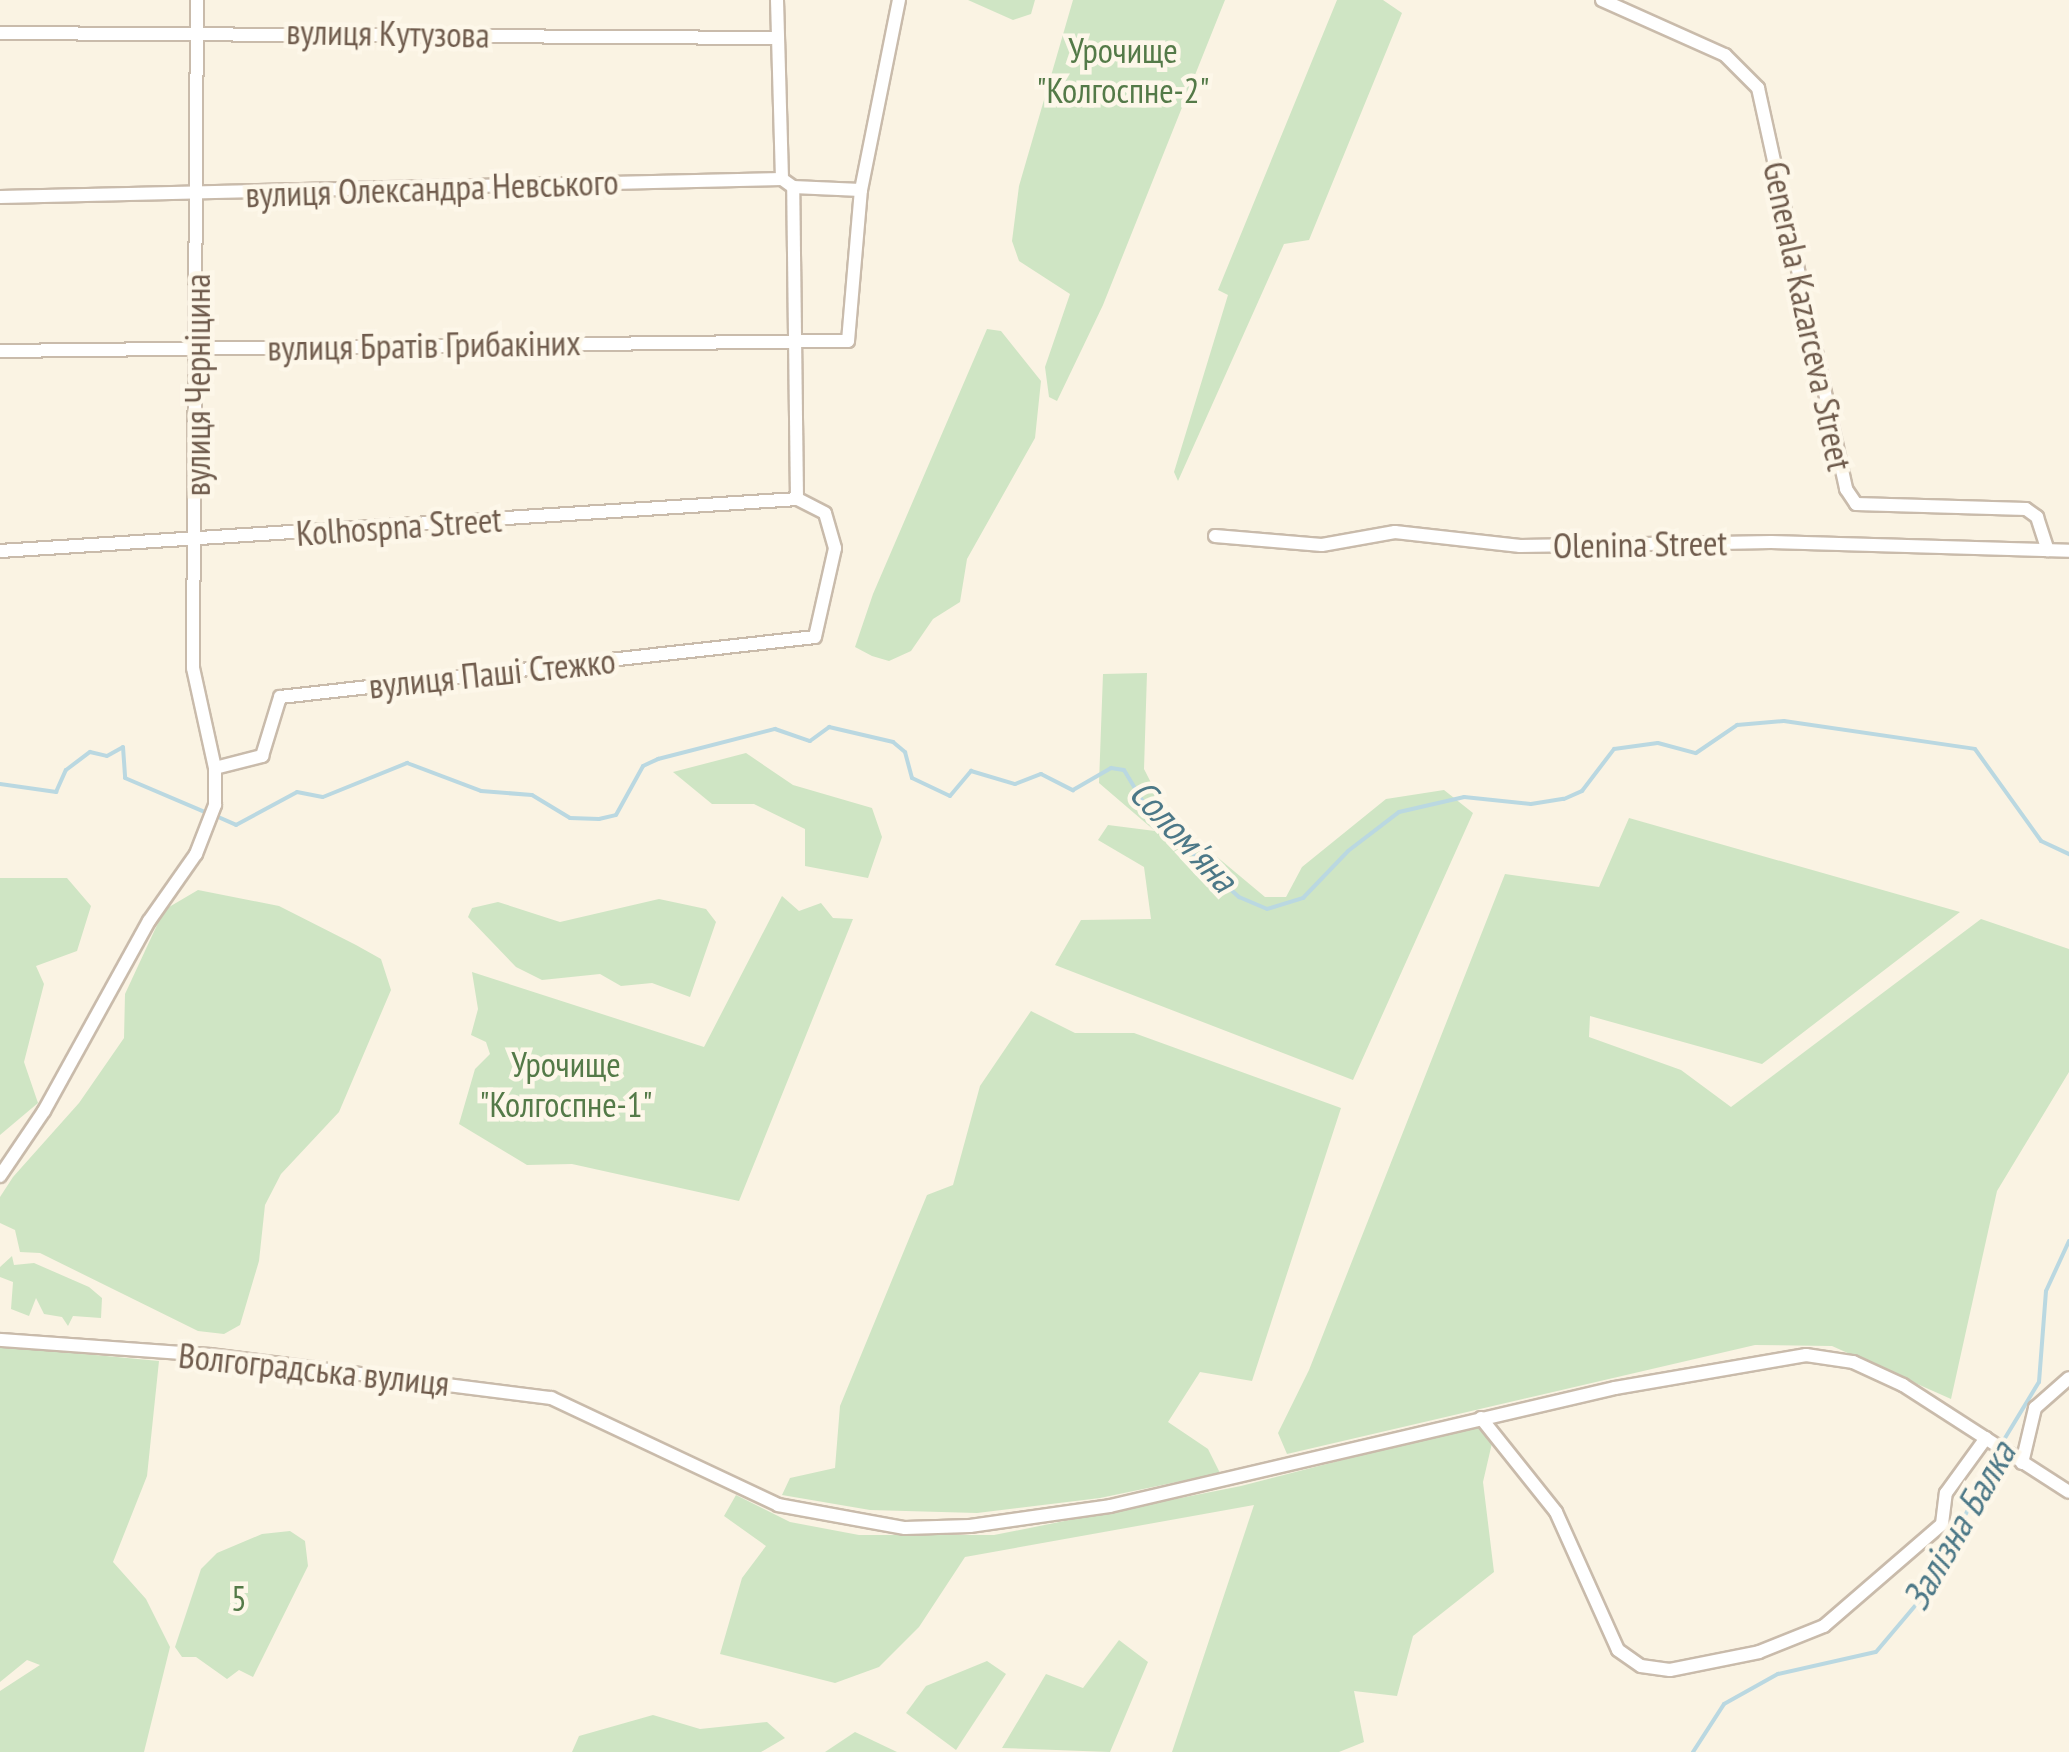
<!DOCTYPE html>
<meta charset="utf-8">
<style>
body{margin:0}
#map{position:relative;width:2069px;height:1752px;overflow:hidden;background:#faf3e3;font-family:"PT Sans Narrow",sans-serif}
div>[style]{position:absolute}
.green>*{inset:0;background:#cfe5c4}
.stream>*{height:4px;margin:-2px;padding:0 2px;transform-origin:2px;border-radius:2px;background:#bad8e1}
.roads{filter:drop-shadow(2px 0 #c9bbab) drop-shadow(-2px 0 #c9bbab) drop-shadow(0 2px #c9bbab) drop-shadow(0 -2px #c9bbab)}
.street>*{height:12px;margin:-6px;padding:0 6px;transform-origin:6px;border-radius:6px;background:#fff}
span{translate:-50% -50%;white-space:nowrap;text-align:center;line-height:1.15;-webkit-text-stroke:9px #fdf7e9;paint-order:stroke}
.street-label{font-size:35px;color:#6f5b4c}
.park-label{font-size:35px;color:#547a48}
.water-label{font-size:38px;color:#4c7887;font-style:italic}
</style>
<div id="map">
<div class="green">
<i style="clip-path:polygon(968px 0,1035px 0,1031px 14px,1013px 20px)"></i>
<i style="clip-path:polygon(1073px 0,1225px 0,1103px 305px,1057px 401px,1049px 397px,1045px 367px,1070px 294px,1019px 261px,1012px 241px,1019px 186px)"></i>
<i style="clip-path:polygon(1337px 0,1383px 0,1402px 13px,1309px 240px,1284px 244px,1178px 481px,1174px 472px,1228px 295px,1218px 290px)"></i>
<i style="clip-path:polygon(987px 329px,1001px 331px,1041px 381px,1035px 438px,967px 559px,960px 602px,933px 619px,911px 651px,889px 661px,872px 656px,855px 647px,873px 594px)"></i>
<i style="clip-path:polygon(1147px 673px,1144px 769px,1168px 816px,1265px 897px,1286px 897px,1302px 867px,1386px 799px,1444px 790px,1473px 813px,1353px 1080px,1055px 965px,1081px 920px,1151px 919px,1144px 867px,1098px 840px,1108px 825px,1155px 831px,1099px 783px,1103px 674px)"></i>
<i style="clip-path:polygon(746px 753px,793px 785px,872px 808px,882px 837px,868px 878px,805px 866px,805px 829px,754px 804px,712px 804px,673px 772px)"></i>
<i style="clip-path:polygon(1629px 818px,1960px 912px,1762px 1064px,1590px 1016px,1589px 1037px,1681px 1070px,1731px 1107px,1981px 919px,2069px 949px,2069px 1072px,1997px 1191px,1951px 1399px,1832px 1346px,1755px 1345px,1287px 1454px,1278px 1433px,1309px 1370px,1505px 874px,1599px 887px)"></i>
<i style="clip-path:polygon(0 878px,67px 878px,91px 906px,77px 951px,36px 966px,44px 984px,24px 1062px,38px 1103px,0 1135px)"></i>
<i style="clip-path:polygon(198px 890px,279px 906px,356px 945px,381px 959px,391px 990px,339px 1112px,281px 1174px,265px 1205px,259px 1261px,240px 1325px,224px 1334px,198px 1331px,40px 1253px,20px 1252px,15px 1230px,0 1223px,0 1197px,13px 1177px,79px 1103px,124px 1038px,125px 994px,164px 910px)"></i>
<i style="clip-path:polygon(782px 896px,799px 911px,821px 903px,833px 918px,853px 919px,739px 1201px,572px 1164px,527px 1165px,459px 1124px,475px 1069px,490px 1054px,486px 1042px,471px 1035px,478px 1009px,472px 972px,704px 1047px)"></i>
<i style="clip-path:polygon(659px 899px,706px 909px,716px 922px,690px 997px,652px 983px,621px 986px,600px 974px,542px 980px,516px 967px,468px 917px,472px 908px,498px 902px,560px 922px)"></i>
<i style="clip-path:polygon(1031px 1011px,1075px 1033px,1134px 1033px,1341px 1108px,1252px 1381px,1200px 1372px,1168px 1422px,1208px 1449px,1220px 1473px,1100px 1498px,977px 1513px,870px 1510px,782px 1495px,790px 1478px,835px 1468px,840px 1406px,927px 1195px,953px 1185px,980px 1086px)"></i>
<i style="clip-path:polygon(12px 1256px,14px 1265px,34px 1263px,89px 1287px,102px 1298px,101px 1318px,73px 1316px,68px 1326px,62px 1317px,44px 1314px,36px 1298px,29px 1316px,11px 1309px,13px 1282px,0 1277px,0 1267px)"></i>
<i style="clip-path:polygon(0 1346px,159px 1361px,147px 1476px,113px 1562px,146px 1599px,170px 1647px,144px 1752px,0 1752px,0 1691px,40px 1665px,27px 1660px,0 1682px)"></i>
<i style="clip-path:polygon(1479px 1425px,1492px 1443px,1483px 1482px,1494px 1572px,1413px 1636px,1397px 1696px,1354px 1691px,1364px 1742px,1339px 1752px,1172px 1752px,1254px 1505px,965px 1557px,919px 1627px,879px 1667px,835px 1683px,720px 1654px,742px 1578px,766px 1546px,724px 1516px,736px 1495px,790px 1522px,859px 1535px,994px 1535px,1241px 1486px)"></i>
<i style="clip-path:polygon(290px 1531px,305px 1541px,308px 1566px,253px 1677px,239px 1670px,227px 1679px,196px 1657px,182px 1657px,175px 1647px,201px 1569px,217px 1553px,262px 1534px)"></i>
<i style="clip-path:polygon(1119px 1640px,1148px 1662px,1110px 1752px,1002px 1748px,1046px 1674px,1083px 1688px)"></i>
<i style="clip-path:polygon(987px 1661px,1006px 1674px,956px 1750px,906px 1713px,926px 1686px)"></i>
<i style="clip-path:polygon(653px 1715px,700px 1729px,767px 1722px,785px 1738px,761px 1752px,572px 1752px,579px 1736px)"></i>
<i style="clip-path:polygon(855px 1732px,897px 1752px,825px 1752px)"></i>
</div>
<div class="stream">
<i style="left:0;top:784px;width:57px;rotate:8.1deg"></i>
<i style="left:56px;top:792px;width:24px;rotate:-66deg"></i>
<i style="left:66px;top:770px;width:30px;rotate:-37deg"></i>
<i style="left:90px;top:752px;width:17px;rotate:13deg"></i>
<i style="left:107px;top:756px;width:18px;rotate:-29deg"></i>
<i style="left:123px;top:747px;width:31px;rotate:86deg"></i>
<i style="left:125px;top:778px;width:89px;rotate:23.1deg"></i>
<i style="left:216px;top:816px;width:22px;rotate:24deg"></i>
<i style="left:236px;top:825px;width:69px;rotate:-28.4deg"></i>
<i style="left:297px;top:792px;width:26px;rotate:11deg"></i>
<i style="left:323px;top:797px;width:91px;rotate:-22deg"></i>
<i style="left:407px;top:763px;width:79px;rotate:20.7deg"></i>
<i style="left:481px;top:791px;width:51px;rotate:4.5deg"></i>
<i style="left:532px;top:795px;width:44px;rotate:31.2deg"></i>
<i style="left:570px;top:818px;width:29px;rotate:2deg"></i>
<i style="left:599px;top:819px;width:17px;rotate:-13deg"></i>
<i style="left:616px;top:815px;width:56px;rotate:-61.1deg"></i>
<i style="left:643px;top:766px;width:17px;rotate:-25deg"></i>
<i style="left:658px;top:759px;width:121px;rotate:-14.4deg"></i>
<i style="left:775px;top:729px;width:37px;rotate:19deg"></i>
<i style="left:810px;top:741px;width:24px;rotate:-36deg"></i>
<i style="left:829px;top:727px;width:66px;rotate:13.2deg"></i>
<i style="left:893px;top:742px;width:16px;rotate:40deg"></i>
<i style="left:905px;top:752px;width:27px;rotate:75deg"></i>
<i style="left:912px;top:778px;width:42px;rotate:25.3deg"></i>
<i style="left:950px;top:796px;width:33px;rotate:-50deg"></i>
<i style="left:971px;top:771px;width:46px;rotate:16.5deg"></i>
<i style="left:1015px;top:784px;width:28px;rotate:-21deg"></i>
<i style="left:1041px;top:774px;width:36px;rotate:27deg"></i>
<i style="left:1073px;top:790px;width:44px;rotate:-30.1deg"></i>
<i style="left:1111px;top:768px;width:13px;rotate:9deg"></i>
<i style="left:1124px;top:770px;width:39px;rotate:59deg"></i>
<i style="left:1144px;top:803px;width:92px;rotate:45.9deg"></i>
<i style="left:1208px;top:869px;width:42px;rotate:42.1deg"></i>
<i style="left:1239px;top:897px;width:30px;rotate:23deg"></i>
<i style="left:1267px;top:909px;width:38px;rotate:-17deg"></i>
<i style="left:1303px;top:898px;width:65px;rotate:-46.2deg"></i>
<i style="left:1348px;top:851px;width:64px;rotate:-37.4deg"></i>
<i style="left:1399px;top:812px;width:67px;rotate:-13deg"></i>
<i style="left:1464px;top:797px;width:67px;rotate:6deg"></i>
<i style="left:1531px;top:804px;width:33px;rotate:-9deg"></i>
<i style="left:1564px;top:799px;width:20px;rotate:-24deg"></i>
<i style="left:1582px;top:791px;width:53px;rotate:-52.7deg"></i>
<i style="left:1614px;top:749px;width:44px;rotate:-7.8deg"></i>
<i style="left:1658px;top:743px;width:39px;rotate:15deg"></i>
<i style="left:1696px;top:753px;width:50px;rotate:-34.3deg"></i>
<i style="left:1737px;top:725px;width:47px;rotate:-4.9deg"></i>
<i style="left:1784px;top:721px;width:193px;rotate:8.3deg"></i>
<i style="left:1975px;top:749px;width:113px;rotate:54.3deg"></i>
<i style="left:2041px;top:841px;width:31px;rotate:25deg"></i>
<i style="left:2002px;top:1443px;width:71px;rotate:-58.8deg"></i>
<i style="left:2039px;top:1382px;width:91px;rotate:-85.6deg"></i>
<i style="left:2046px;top:1291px;width:55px;rotate:-65.3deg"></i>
<i style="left:1693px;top:1752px;width:57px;rotate:-57.1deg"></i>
<i style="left:1724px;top:1704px;width:62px;rotate:-29.1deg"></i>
<i style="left:1778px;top:1674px;width:100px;rotate:-12.7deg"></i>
<i style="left:1876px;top:1652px;width:76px;rotate:-49.8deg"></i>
<i style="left:1925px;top:1594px;width:161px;rotate:-63deg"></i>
</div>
<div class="roads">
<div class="street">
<i style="left:777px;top:0;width:179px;rotate:88.4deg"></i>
<i style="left:1602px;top:0;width:135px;rotate:24.1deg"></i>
<i style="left:1725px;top:55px;width:47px;rotate:45deg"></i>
<i style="left:1758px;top:88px;width:411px;rotate:77.6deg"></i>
<i style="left:1846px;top:489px;width:18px;rotate:56deg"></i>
<i style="left:1856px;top:504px;width:170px;rotate:1.7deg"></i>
<i style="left:2026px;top:509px;width:14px;rotate:36deg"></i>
<i style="left:2037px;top:517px;width:35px;rotate:72deg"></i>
<i style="left:0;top:33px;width:777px;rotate:0.37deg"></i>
<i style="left:0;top:197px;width:782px;rotate:-1.32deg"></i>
<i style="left:782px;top:179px;width:14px;rotate:36deg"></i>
<i style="left:793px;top:187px;width:68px;rotate:2.5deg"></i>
<i style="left:0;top:351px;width:848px;rotate:-0.68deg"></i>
<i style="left:848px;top:341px;width:152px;rotate:-85.1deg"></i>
<i style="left:861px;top:190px;width:194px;rotate:-78.7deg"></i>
<i style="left:1215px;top:536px;width:107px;rotate:4.8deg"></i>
<i style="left:1322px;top:545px;width:74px;rotate:-10.1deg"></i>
<i style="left:1395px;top:532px;width:126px;rotate:6.4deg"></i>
<i style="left:1520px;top:546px;width:251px;rotate:-0.9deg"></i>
<i style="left:1771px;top:542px;width:298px;rotate:1.7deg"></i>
<i style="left:0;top:551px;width:799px;rotate:-3.73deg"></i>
<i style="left:215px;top:768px;width:49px;rotate:-14.3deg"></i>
<i style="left:262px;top:756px;width:62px;rotate:-73deg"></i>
<i style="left:280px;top:697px;width:538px;rotate:-6.4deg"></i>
<i style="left:815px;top:637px;width:91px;rotate:-77.3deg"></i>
<i style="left:835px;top:548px;width:36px;rotate:-106deg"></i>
<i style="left:825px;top:513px;width:31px;rotate:-153deg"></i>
<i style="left:797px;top:499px;width:312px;rotate:-90.7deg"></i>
<i style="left:0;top:1176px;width:78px;rotate:-55.9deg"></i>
<i style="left:44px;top:1111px;width:217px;rotate:-61.1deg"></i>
<i style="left:149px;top:921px;width:82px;rotate:-55deg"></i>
<i style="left:196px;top:854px;width:53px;rotate:-68.8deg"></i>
<i style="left:215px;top:805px;width:37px;rotate:-90deg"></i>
<i style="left:215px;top:768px;width:102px;rotate:-102.4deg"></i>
<i style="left:193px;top:668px;width:668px;rotate:-89.66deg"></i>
<i style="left:0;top:1340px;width:211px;rotate:4.1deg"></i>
<i style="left:210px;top:1355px;width:344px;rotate:7.2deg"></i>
<i style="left:551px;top:1398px;width:251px;rotate:25.2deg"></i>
<i style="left:778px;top:1505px;width:129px;rotate:10.3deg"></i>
<i style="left:905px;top:1528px;width:65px;rotate:-1.8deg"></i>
<i style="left:970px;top:1526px;width:141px;rotate:-8.1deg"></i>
<i style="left:1110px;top:1506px;width:519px;rotate:-13.15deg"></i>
<i style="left:1615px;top:1388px;width:194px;rotate:-9.8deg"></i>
<i style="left:1806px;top:1355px;width:48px;rotate:8.5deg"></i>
<i style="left:1853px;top:1362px;width:55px;rotate:24.7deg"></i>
<i style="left:1903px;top:1385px;width:197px;rotate:32.8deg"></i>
<i style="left:1481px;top:1418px;width:120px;rotate:51.4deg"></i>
<i style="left:1556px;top:1512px;width:151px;rotate:65.8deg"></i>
<i style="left:1618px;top:1650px;width:28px;rotate:35deg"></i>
<i style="left:1641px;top:1666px;width:29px;rotate:8deg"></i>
<i style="left:1670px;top:1670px;width:91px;rotate:-11.4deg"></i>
<i style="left:1759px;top:1652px;width:70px;rotate:-21.8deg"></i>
<i style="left:1824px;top:1626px;width:156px;rotate:-40.8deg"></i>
<i style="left:1942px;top:1524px;width:31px;rotate:-83deg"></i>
<i style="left:1946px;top:1493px;width:68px;rotate:-54deg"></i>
<i style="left:2022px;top:1463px;width:57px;rotate:-76.7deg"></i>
<i style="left:2035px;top:1408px;width:45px;rotate:-41.4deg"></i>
</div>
</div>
<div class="street-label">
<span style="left:388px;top:33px;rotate:1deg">вулиця Кутузова</span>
<span style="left:432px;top:188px;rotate:-2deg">вулиця Олександра Невського</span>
<span style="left:1808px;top:316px;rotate:78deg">Generala Kazarceva Street</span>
<span style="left:424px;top:345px;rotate:-1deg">вулиця Братів Грибакіних</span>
<span style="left:197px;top:385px;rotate:-90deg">вулиця Черніцина</span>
<span style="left:399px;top:526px;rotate:-4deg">Kolhospna Street</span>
<span style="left:1640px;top:544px;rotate:-1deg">Olenina Street</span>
<span style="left:492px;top:673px;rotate:-6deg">вулиця Паші Стежко</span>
<span style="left:314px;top:1369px;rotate:6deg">Волгоградська вулиця</span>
</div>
<div class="park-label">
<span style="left:1123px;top:70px">Урочище<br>"Колгоспне-2"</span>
<span style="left:566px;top:1084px">Урочище<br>"Колгоспне-1"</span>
<span style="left:239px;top:1598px">5</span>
</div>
<div class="water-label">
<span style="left:1184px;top:835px;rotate:47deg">Солом'яна</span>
<span style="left:1958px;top:1525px;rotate:-60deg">Залізна Балка</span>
</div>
</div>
